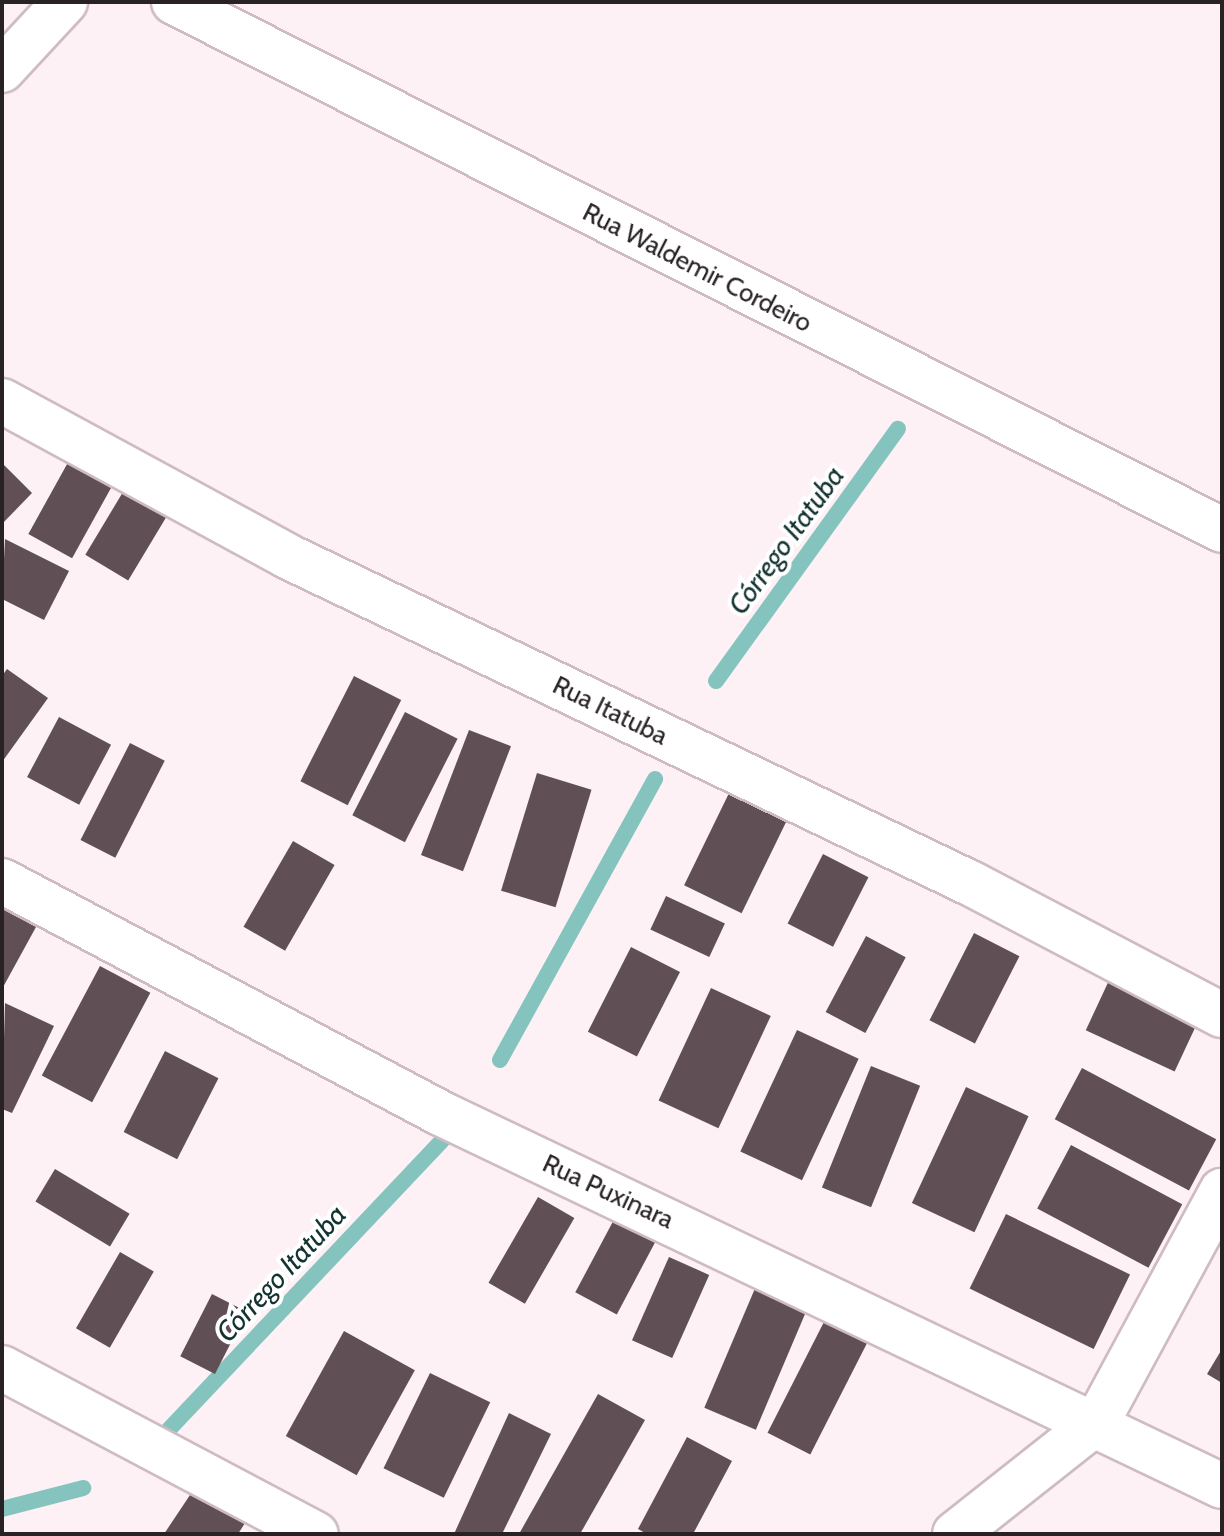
<!DOCTYPE html>
<meta charset="utf-8">
<style>
body{margin:0}
#map{position:relative;width:1224px;height:1536px;overflow:hidden;background:#fdf1f5;font-family:Cabin,sans-serif}
div>[style]{position:absolute}
.stream>*{height:16px;margin:-8px;padding:0 8px;transform-origin:8px;border-radius:8px;background:#85c4be}
.building>*{inset:0;background:#605055;transform-origin:0 0}
.roads{filter:drop-shadow(2px 0 #cebcc2) drop-shadow(-2px 0 #cebcc2) drop-shadow(0 2px #cebcc2) drop-shadow(0 -2px #cebcc2)}
.street>*{height:44px;margin:-22px;padding:0 22px;transform-origin:22px;border-radius:22px;background:#fff}
span{translate:-50% -50%;white-space:nowrap;text-align:center;line-height:1.15;-webkit-text-stroke:8px #fff;paint-order:stroke}
.street-label{font-size:26px;color:#292224}
.water-label{font-size:28px;color:#133330;font-style:italic}
.frame{position:absolute;inset:0;border:4px solid #292224;pointer-events:none}
</style>
<div id="map">
<div class="stream">
<i style="left:716px;top:681px;width:311px;rotate:-54.2deg"></i>
<i style="left:500px;top:1060px;width:321px;rotate:-61.1deg"></i>
<i style="left:157px;top:1442px;width:417px;rotate:-46.6deg"></i>
<i style="left:2px;top:1509px;width:84px;rotate:-14.5deg"></i>
</div>
<div class="building">
<i style="left:71px;top:457px;width:50px;height:88px;rotate:29deg"></i>
<i style="clip-path:polygon(2px 463px,32px 493px,2px 524px)"></i>
<i style="left:126px;top:487px;width:50px;height:79px;rotate:31deg"></i>
<i style="clip-path:polygon(5px 539px,69px 571px,44px 620px,2px 599px)"></i>
<i style="clip-path:polygon(7px 669px,48px 698px,2px 762px,2px 676px)"></i>
<i style="left:354px;top:676px;width:53px;height:118px;rotate:27deg"></i>
<i style="left:405px;top:712px;width:59px;height:116px;rotate:27deg"></i>
<i style="left:59px;top:717px;width:59px;height:68px;rotate:28deg"></i>
<i style="left:469px;top:730px;width:45px;height:134px;rotate:21deg"></i>
<i style="left:130px;top:743px;width:39px;height:109px;rotate:27deg"></i>
<i style="left:537px;top:773px;width:57px;height:123px;rotate:17deg"></i>
<i style="left:731px;top:789px;width:64px;height:107px;rotate:26deg"></i>
<i style="left:293px;top:841px;width:48px;height:99px;rotate:30deg"></i>
<i style="left:823px;top:854px;width:51px;height:78px;rotate:27deg"></i>
<i style="left:666px;top:896px;width:65px;height:37px;rotate:25deg"></i>
<i style="clip-path:polygon(2px 909px,36px 927px,2px 989px)"></i>
<i style="left:974px;top:933px;width:51px;height:98px;rotate:27deg"></i>
<i style="left:866px;top:936px;width:45px;height:86px;rotate:28deg"></i>
<i style="left:631px;top:947px;width:55px;height:95px;rotate:27deg"></i>
<i style="left:100px;top:966px;width:57px;height:124px;rotate:28deg"></i>
<i style="left:1112px;top:974px;width:98px;height:62px;rotate:25deg"></i>
<i style="left:711px;top:988px;width:66px;height:124px;rotate:25deg"></i>
<i style="clip-path:polygon(5px 1003px,54px 1026px,12px 1113px,2px 1109px)"></i>
<i style="left:797px;top:1030px;width:68px;height:134px;rotate:25deg"></i>
<i style="left:165px;top:1051px;width:60px;height:91px;rotate:27deg"></i>
<i style="left:871px;top:1066px;width:53px;height:131px;rotate:22deg"></i>
<i style="left:1082px;top:1068px;width:152px;height:58px;rotate:28deg"></i>
<i style="left:966px;top:1087px;width:69px;height:128px;rotate:25deg"></i>
<i style="left:1071px;top:1145px;width:126px;height:72px;rotate:28deg"></i>
<i style="left:55px;top:1169px;width:87px;height:38px;rotate:31deg"></i>
<i style="left:538px;top:1197px;width:42px;height:99px;rotate:30deg"></i>
<i style="left:618px;top:1212px;width:47px;height:91px;rotate:28deg"></i>
<i style="left:1006px;top:1214px;width:138px;height:83px;rotate:26deg"></i>
<i style="left:120px;top:1252px;width:39px;height:88px;rotate:30deg"></i>
<i style="left:669px;top:1257px;width:44px;height:91px;rotate:24deg"></i>
<i style="left:759px;top:1279px;width:56px;height:140px;rotate:23deg"></i>
<i style="left:212px;top:1294px;width:39px;height:70px;rotate:27deg"></i>
<i style="left:827px;top:1316px;width:48px;height:131px;rotate:27deg"></i>
<i style="left:344px;top:1331px;width:81px;height:120px;rotate:29deg"></i>
<i style="clip-path:polygon(1222px 1349px,1222px 1383px,1207px 1374px)"></i>
<i style="left:430px;top:1373px;width:67px;height:106px;rotate:26deg"></i>
<i style="clip-path:polygon(598px 1394px,645px 1420px,580px 1534px,519px 1534px)"></i>
<i style="clip-path:polygon(509px 1413px,551px 1434px,502px 1534px,454px 1534px)"></i>
<i style="clip-path:polygon(687px 1437px,732px 1461px,693px 1534px,647px 1534px,638px 1529px)"></i>
<i style="clip-path:polygon(194px 1489px,245px 1523px,238px 1534px,164px 1534px)"></i>
</div>
<div class="roads">
<div class="street">
<i style="left:174px;top:2px;width:1173px;rotate:26.74deg"></i>
<i style="left:2px;top:70px;width:93px;rotate:-47.2deg"></i>
<i style="left:2px;top:401px;width:324px;rotate:28.5deg"></i>
<i style="left:287px;top:556px;width:759px;rotate:25.59deg"></i>
<i style="left:972px;top:884px;width:282px;rotate:27.7deg"></i>
<i style="left:2px;top:881px;width:496px;rotate:27.9deg"></i>
<i style="left:440px;top:1113px;width:866px;rotate:25.5deg"></i>
<i style="left:2px;top:1368px;width:355px;rotate:27.9deg"></i>
<i style="left:955px;top:1534px;width:181px;rotate:-38.3deg"></i>
<i style="left:1097px;top:1422px;width:263px;rotate:-61.6deg"></i>
</div>
</div>
<div class="street-label">
<span style="left:697px;top:268px;rotate:27deg">Rua Waldemir Cordeiro</span>
<span style="left:610px;top:711px;rotate:26deg">Rua Itatuba</span>
<span style="left:608px;top:1192px;rotate:25deg">Rua Puxinara</span>
</div>
<div class="water-label">
<span style="left:786px;top:540px;rotate:-54deg">Córrego Itatuba</span>
<span style="left:281px;top:1273px;rotate:-47deg">Córrego Itatuba</span>
</div>
<div class="frame"></div>
</div>
